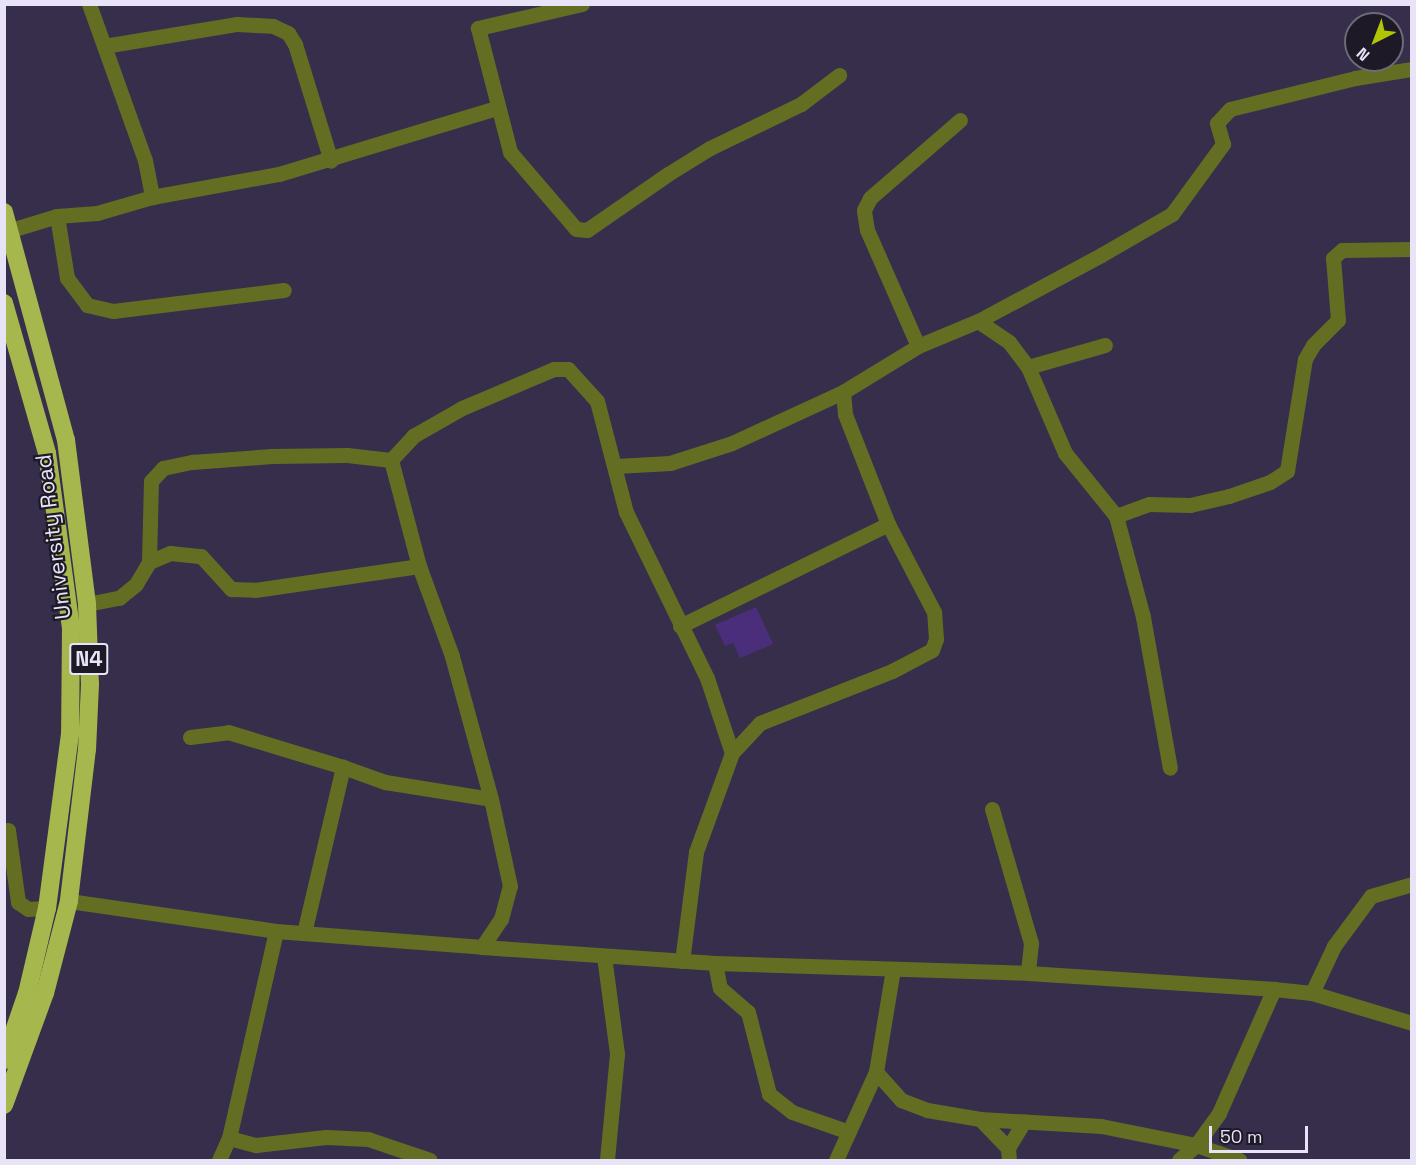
<!DOCTYPE html>
<style>
body{margin:0}
#map{position:relative;width:1416px;height:1165px;overflow:hidden;background:#372e4b;font-family:"Space Grotesk",sans-serif}
div>[style]{position:absolute}
.green>*{inset:0;background:#4b2e7b}
.minor>*{height:15px;margin:-7.5px;padding:0 7.5px;transform-origin:7.5px;border-radius:7.5px;background:#636e23}
.highway>*{height:18px;margin:-9px;padding:0 9px;transform-origin:9px;border-radius:9px;background:#a5b74d}
span{translate:-50% -50%;white-space:nowrap;text-align:center;line-height:1.15;-webkit-text-stroke:4.5px #1d1926;paint-order:stroke}
.shield-label span{padding:2px 4px;background:#1d1926;border:2px solid;border-radius:4px;-webkit-text-stroke-width:0}
.shield-label{font-size:21px;color:#e8e3f6;font-weight:700}
.street-label{font-size:22px;color:#e8e3f6}
.frame{position:absolute;inset:0;border:6px solid #e8e3f6;pointer-events:none}
.north{position:absolute;left:1344px;top:12px;width:60px;height:60px;box-sizing:border-box;background:#1d1926;border:2px solid #6e6a79;border-radius:50%;rotate:222deg;font-size:16px;font-weight:700;line-height:24px;text-align:center;color:#e8e3f6}
.north::after{content:'';display:block;margin:auto;width:21px;height:27px;background:#afc506;clip-path:polygon(50% 0,100% 100%,50% 72%,0 100%)}
.scale{position:absolute;left:1209px;top:1126px;width:99px;height:27px;box-sizing:border-box;border:3px solid #e8e3f6;border-top:0;padding-left:8px;font-size:18px;line-height:21px;white-space:nowrap;color:#e8e3f6;-webkit-text-stroke:4px #1d1926;paint-order:stroke}
</style>
<div id="map">
<div class="green">
<i style="clip-path:polygon(756px 607px,773px 644px,740px 658px,733px 643px,725px 646px,715px 625px)"></i>
</div>
<div class="minor">
<i style="left:89px;top:4px;width:166px;rotate:70.3deg"></i>
<i style="left:145px;top:160px;width:38px;rotate:79deg"></i>
<i style="left:582px;top:4px;width:107px;rotate:167deg"></i>
<i style="left:478px;top:28px;width:128px;rotate:75.5deg"></i>
<i style="left:510px;top:152px;width:101px;rotate:49.4deg"></i>
<i style="left:576px;top:229px;width:11px;rotate:5deg"></i>
<i style="left:587px;top:230px;width:98px;rotate:-34.7deg"></i>
<i style="left:668px;top:174px;width:49px;rotate:-31.8deg"></i>
<i style="left:710px;top:148px;width:101px;rotate:-25.8deg"></i>
<i style="left:801px;top:104px;width:48px;rotate:-37.3deg"></i>
<i style="left:104px;top:46px;width:135px;rotate:-9.4deg"></i>
<i style="left:237px;top:24px;width:36px;rotate:3deg"></i>
<i style="left:273px;top:26px;width:17px;rotate:25deg"></i>
<i style="left:288px;top:33px;width:13px;rotate:58deg"></i>
<i style="left:295px;top:44px;width:122px;rotate:72.9deg"></i>
<i style="left:57px;top:216px;width:63px;rotate:80.8deg"></i>
<i style="left:67px;top:278px;width:34px;rotate:53deg"></i>
<i style="left:87px;top:305px;width:27px;rotate:13deg"></i>
<i style="left:113px;top:311px;width:172px;rotate:-7deg"></i>
<i style="left:11px;top:230px;width:48px;rotate:-16.9deg"></i>
<i style="left:57px;top:216px;width:40px;rotate:-4.3deg"></i>
<i style="left:97px;top:213px;width:57px;rotate:-16.2deg"></i>
<i style="left:152px;top:197px;width:129px;rotate:-10.3deg"></i>
<i style="left:279px;top:174px;width:227px;rotate:-16.9deg"></i>
<i style="left:978px;top:321px;width:37px;rotate:34deg"></i>
<i style="left:1009px;top:342px;width:31px;rotate:53deg"></i>
<i style="left:1028px;top:367px;width:94px;rotate:66.7deg"></i>
<i style="left:1065px;top:453px;width:81px;rotate:51deg"></i>
<i style="left:1116px;top:516px;width:105px;rotate:75deg"></i>
<i style="left:1143px;top:617px;width:153px;rotate:79.9deg"></i>
<i style="left:918px;top:346px;width:127px;rotate:-113.7deg"></i>
<i style="left:867px;top:230px;width:20px;rotate:-99deg"></i>
<i style="left:864px;top:210px;width:13px;rotate:-63deg"></i>
<i style="left:870px;top:198px;width:119px;rotate:-40.9deg"></i>
<i style="left:1028px;top:367px;width:80px;rotate:-15.9deg"></i>
<i style="left:616px;top:466px;width:54px;rotate:-3.2deg"></i>
<i style="left:670px;top:463px;width:65px;rotate:-17.9deg"></i>
<i style="left:732px;top:443px;width:122px;rotate:-24.7deg"></i>
<i style="left:843px;top:392px;width:88px;rotate:-31.5deg"></i>
<i style="left:918px;top:346px;width:65px;rotate:-22.6deg"></i>
<i style="left:978px;top:321px;width:140px;rotate:-28.2deg"></i>
<i style="left:1101px;top:255px;width:82px;rotate:-30deg"></i>
<i style="left:1172px;top:214px;width:87px;rotate:-53.9deg"></i>
<i style="left:1223px;top:144px;width:22px;rotate:-106deg"></i>
<i style="left:1217px;top:123px;width:19px;rotate:-47deg"></i>
<i style="left:1230px;top:109px;width:129px;rotate:-13.9deg"></i>
<i style="left:1355px;top:78px;width:58px;rotate:-9deg"></i>
<i style="left:1116px;top:516px;width:35px;rotate:-20deg"></i>
<i style="left:1149px;top:504px;width:41px;rotate:1.4deg"></i>
<i style="left:1190px;top:505px;width:40px;rotate:-13deg"></i>
<i style="left:1229px;top:496px;width:43px;rotate:-18.9deg"></i>
<i style="left:1270px;top:482px;width:20px;rotate:-33deg"></i>
<i style="left:1287px;top:471px;width:113px;rotate:-80.9deg"></i>
<i style="left:1305px;top:359px;width:16px;rotate:-60deg"></i>
<i style="left:1313px;top:345px;width:35px;rotate:-45deg"></i>
<i style="left:1338px;top:320px;width:62px;rotate:-94.6deg"></i>
<i style="left:1333px;top:258px;width:12px;rotate:-42deg"></i>
<i style="left:1342px;top:250px;width:70px;rotate:-0.8deg"></i>
<i style="left:149px;top:562px;width:81px;rotate:-88.6deg"></i>
<i style="left:151px;top:481px;width:18px;rotate:-47deg"></i>
<i style="left:163px;top:468px;width:30px;rotate:-12deg"></i>
<i style="left:192px;top:462px;width:80px;rotate:-4.3deg"></i>
<i style="left:272px;top:456px;width:75px;rotate:-0.8deg"></i>
<i style="left:347px;top:455px;width:44px;rotate:6.5deg"></i>
<i style="left:87px;top:604px;width:33px;rotate:-11deg"></i>
<i style="left:119px;top:598px;width:22px;rotate:-39deg"></i>
<i style="left:136px;top:584px;width:26px;rotate:-59deg"></i>
<i style="left:149px;top:562px;width:23px;rotate:-23deg"></i>
<i style="left:170px;top:553px;width:31px;rotate:6deg"></i>
<i style="left:201px;top:556px;width:45px;rotate:47.7deg"></i>
<i style="left:231px;top:589px;width:24px;rotate:2deg"></i>
<i style="left:255px;top:590px;width:166px;rotate:-8.3deg"></i>
<i style="left:680px;top:626px;width:232px;rotate:-26.1deg"></i>
<i style="left:190px;top:737px;width:38px;rotate:-7deg"></i>
<i style="left:228px;top:732px;width:120px;rotate:16.9deg"></i>
<i style="left:732px;top:753px;width:41px;rotate:-47deg"></i>
<i style="left:760px;top:723px;width:142px;rotate:-21.5deg"></i>
<i style="left:892px;top:671px;width:45px;rotate:-27.7deg"></i>
<i style="left:932px;top:650px;width:12px;rotate:-70deg"></i>
<i style="left:936px;top:639px;width:27px;rotate:-94deg"></i>
<i style="left:934px;top:612px;width:99px;rotate:-117.6deg"></i>
<i style="left:888px;top:524px;width:118px;rotate:-111.4deg"></i>
<i style="left:845px;top:414px;width:22px;rotate:-95deg"></i>
<i style="left:992px;top:809px;width:140px;rotate:73.8deg"></i>
<i style="left:1031px;top:943px;width:30px;rotate:96deg"></i>
<i style="left:8px;top:830px;width:73px;rotate:82.1deg"></i>
<i style="left:18px;top:902px;width:12px;rotate:35deg"></i>
<i style="left:28px;top:909px;width:19px;rotate:-3deg"></i>
<i style="left:69px;top:901px;width:209px;rotate:8.2deg"></i>
<i style="left:276px;top:931px;width:207px;rotate:4.4deg"></i>
<i style="left:482px;top:947px;width:234px;rotate:3.9deg"></i>
<i style="left:715px;top:963px;width:313px;rotate:1.8deg"></i>
<i style="left:1028px;top:973px;width:247px;rotate:3.7deg"></i>
<i style="left:1274px;top:989px;width:38px;rotate:6deg"></i>
<i style="left:1312px;top:993px;width:104px;rotate:16.7deg"></i>
<i style="left:304px;top:933px;width:171px;rotate:-76.8deg"></i>
<i style="left:343px;top:767px;width:45px;rotate:19.7deg"></i>
<i style="left:385px;top:782px;width:107px;rotate:9.1deg"></i>
<i style="left:482px;top:947px;width:34px;rotate:-56deg"></i>
<i style="left:501px;top:919px;width:34px;rotate:-75deg"></i>
<i style="left:510px;top:886px;width:89px;rotate:-102.3deg"></i>
<i style="left:491px;top:799px;width:148px;rotate:-105.3deg"></i>
<i style="left:452px;top:656px;width:96px;rotate:-110.1deg"></i>
<i style="left:419px;top:566px;width:110px;rotate:-104.8deg"></i>
<i style="left:391px;top:460px;width:33px;rotate:-47deg"></i>
<i style="left:413px;top:436px;width:56px;rotate:-29.7deg"></i>
<i style="left:462px;top:408px;width:100px;rotate:-23deg"></i>
<i style="left:554px;top:369px;width:14px"></i>
<i style="left:568px;top:369px;width:43px;rotate:47.8deg"></i>
<i style="left:597px;top:401px;width:115px;rotate:75.4deg"></i>
<i style="left:626px;top:512px;width:185px;rotate:64deg"></i>
<i style="left:707px;top:678px;width:79px;rotate:71.6deg"></i>
<i style="left:732px;top:753px;width:105px;rotate:110deg"></i>
<i style="left:696px;top:852px;width:110px;rotate:97.3deg"></i>
<i style="left:604px;top:956px;width:99px;rotate:82.4deg"></i>
<i style="left:617px;top:1054px;width:106px;rotate:95.4deg"></i>
<i style="left:715px;top:963px;width:25px;rotate:79deg"></i>
<i style="left:720px;top:988px;width:37px;rotate:41deg"></i>
<i style="left:748px;top:1012px;width:85px;rotate:75.6deg"></i>
<i style="left:769px;top:1094px;width:29px;rotate:38deg"></i>
<i style="left:792px;top:1112px;width:60px;rotate:19.3deg"></i>
<i style="left:893px;top:969px;width:104px;rotate:99.4deg"></i>
<i style="left:876px;top:1072px;width:38px;rotate:48deg"></i>
<i style="left:901px;top:1100px;width:28px;rotate:21deg"></i>
<i style="left:927px;top:1110px;width:54px;rotate:9.6deg"></i>
<i style="left:980px;top:1119px;width:121px;rotate:3.3deg"></i>
<i style="left:1101px;top:1126px;width:97px;rotate:11.3deg"></i>
<i style="left:1196px;top:1145px;width:46px;rotate:19.2deg"></i>
<i style="left:1312px;top:993px;width:52px;rotate:-64.9deg"></i>
<i style="left:1334px;top:946px;width:62px;rotate:-53.5deg"></i>
<i style="left:1371px;top:896px;width:43px;rotate:-16.3deg"></i>
<i style="left:980px;top:1119px;width:40px;rotate:46deg"></i>
<i style="left:229px;top:1138px;width:28px;rotate:15deg"></i>
<i style="left:256px;top:1145px;width:70px;rotate:-6.5deg"></i>
<i style="left:326px;top:1137px;width:42px;rotate:2.7deg"></i>
<i style="left:368px;top:1139px;width:65px;rotate:18.7deg"></i>
<i style="left:219px;top:1160px;width:24px;rotate:-66deg"></i>
<i style="left:229px;top:1138px;width:212px;rotate:-77.2deg"></i>
<i style="left:836px;top:1160px;width:97px;rotate:-65.6deg"></i>
<i style="left:1009px;top:1160px;width:12px;rotate:-95deg"></i>
<i style="left:1008px;top:1148px;width:31px;rotate:-59deg"></i>
<i style="left:1179px;top:1160px;width:23px;rotate:-41deg"></i>
<i style="left:1196px;top:1145px;width:39px;rotate:-54deg"></i>
<i style="left:1219px;top:1113px;width:136px;rotate:-66.1deg"></i>
</div>
<div class="highway">
<i style="left:4px;top:212px;width:236px;rotate:74.8deg"></i>
<i style="left:66px;top:440px;width:165px;rotate:82.7deg"></i>
<i style="left:87px;top:604px;width:80px;rotate:87.9deg"></i>
<i style="left:90px;top:684px;width:65px;rotate:92.6deg"></i>
<i style="left:87px;top:749px;width:153px;rotate:96.8deg"></i>
<i style="left:69px;top:901px;width:95px;rotate:104.6deg"></i>
<i style="left:45px;top:993px;width:119px;rotate:110.1deg"></i>
<i style="left:4px;top:303px;width:156px;rotate:74deg"></i>
<i style="left:47px;top:453px;width:177px;rotate:82.2deg"></i>
<i style="left:71px;top:628px;width:106px;rotate:90.5deg"></i>
<i style="left:70px;top:734px;width:176px;rotate:97.5deg"></i>
<i style="left:47px;top:908px;width:87px;rotate:103.2deg"></i>
<i style="left:27px;top:993px;width:71px;rotate:108.9deg"></i>
</div>
<div class="shield-label">
<span style="left:89px;top:659px">N4</span>
</div>
<div class="street-label">
<span style="left:53px;top:537px;rotate:-97deg">University Road</span>
</div>
<div class="frame"></div>
<div class="north">N</div>
<div class="scale">50 m</div>
</div>
